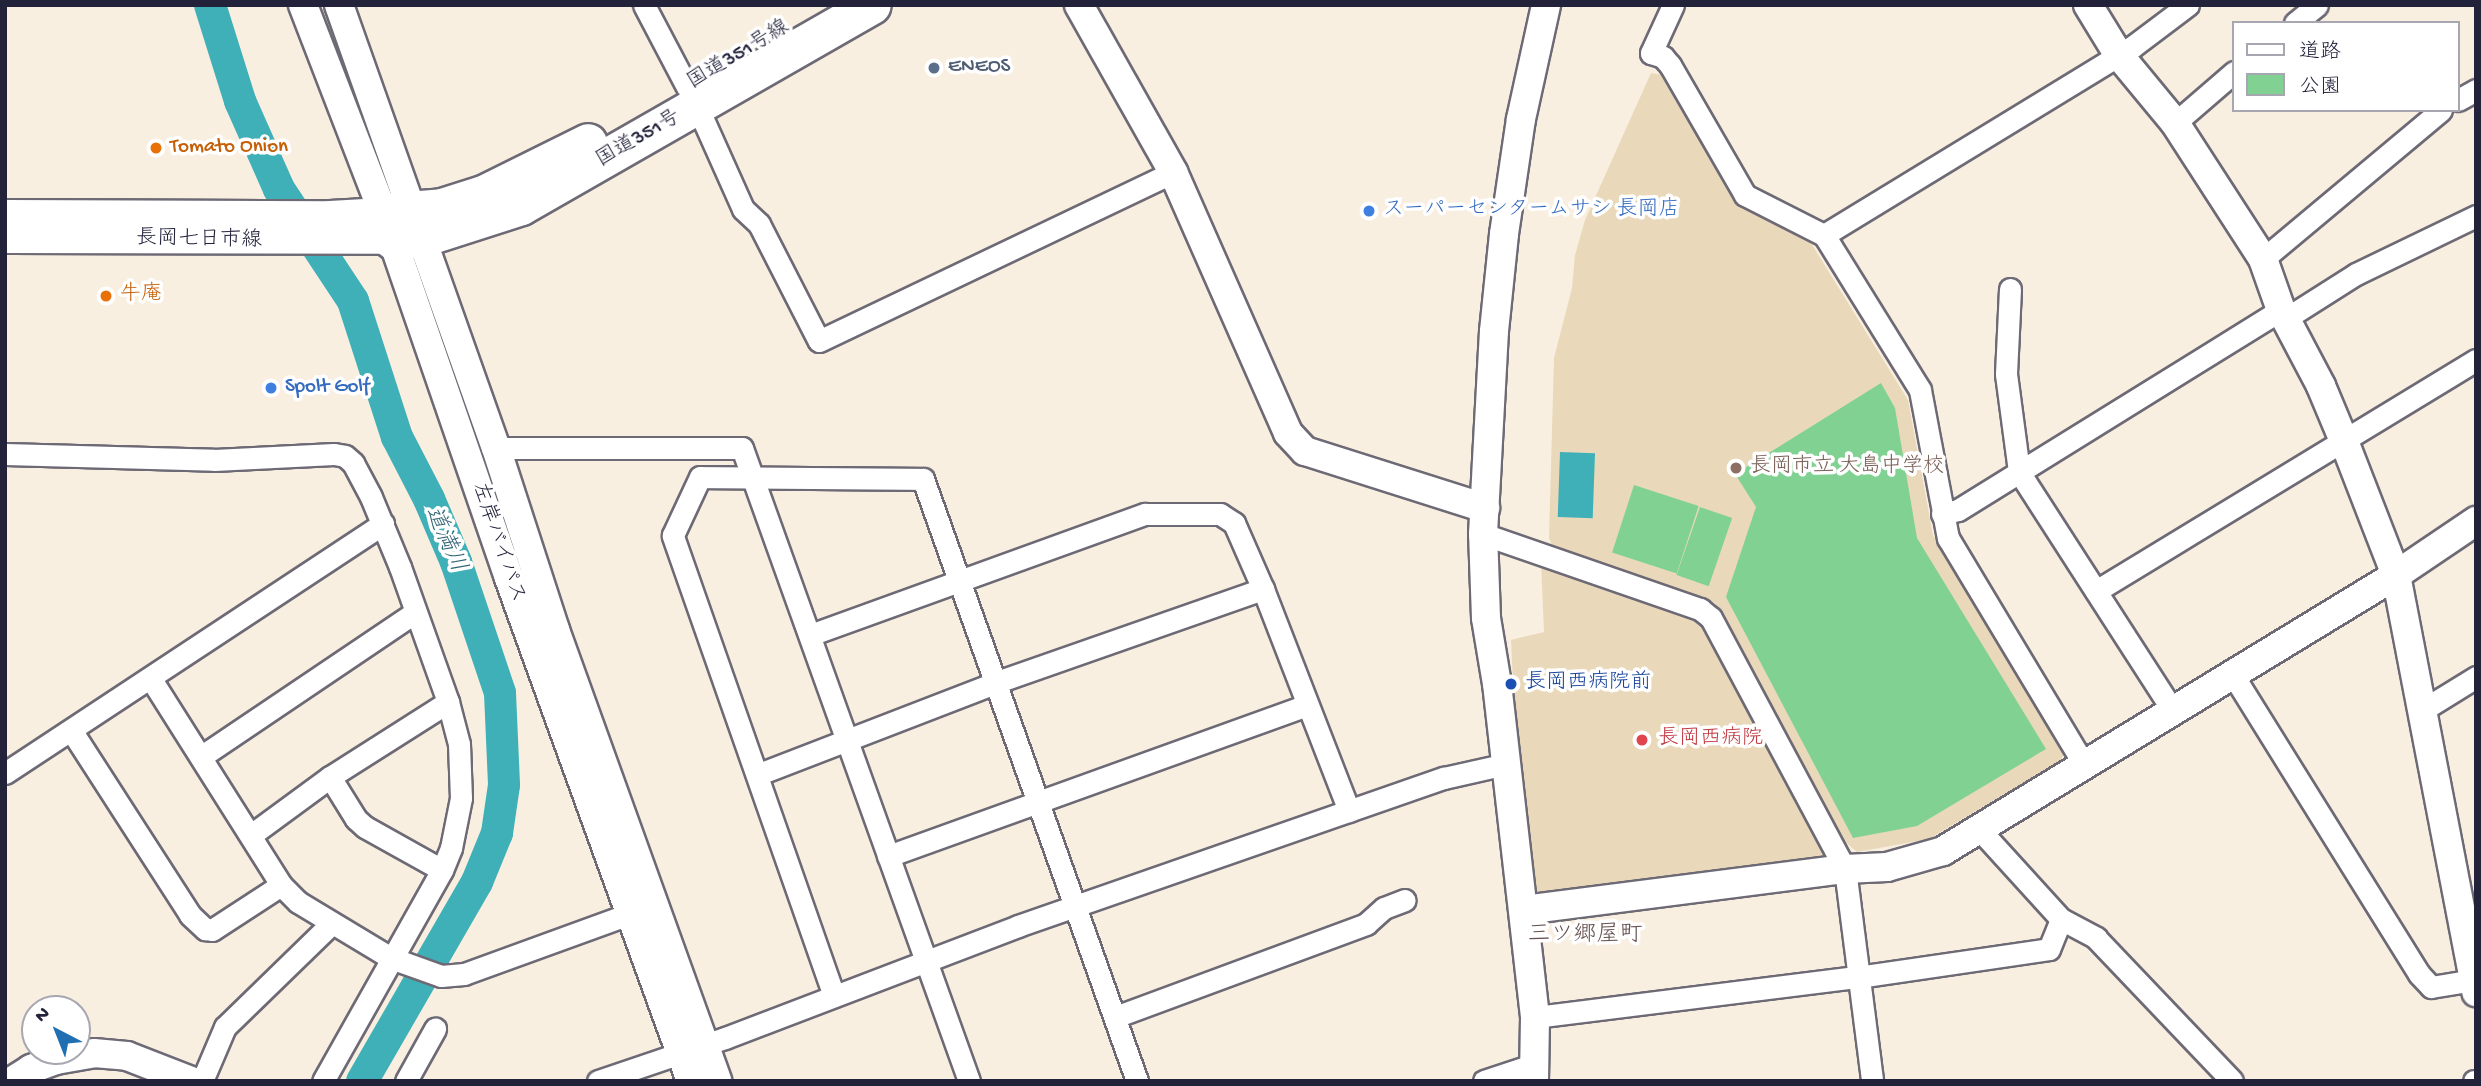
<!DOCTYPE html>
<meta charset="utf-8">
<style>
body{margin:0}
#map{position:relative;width:2481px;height:1086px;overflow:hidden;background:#f9efe1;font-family:"Gochi Hand","Klee One",sans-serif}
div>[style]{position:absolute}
.built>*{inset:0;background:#e9d9ba}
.green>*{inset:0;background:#81d292;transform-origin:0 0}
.water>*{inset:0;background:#3fb0b8;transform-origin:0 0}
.river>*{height:32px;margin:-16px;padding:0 16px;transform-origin:16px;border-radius:16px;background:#3fb0b8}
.roads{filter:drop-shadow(2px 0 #6d6a75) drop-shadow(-2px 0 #6d6a75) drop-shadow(0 2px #6d6a75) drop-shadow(0 -2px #6d6a75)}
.street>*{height:21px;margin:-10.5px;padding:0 10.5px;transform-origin:10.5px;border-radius:10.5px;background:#fff}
.secondary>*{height:28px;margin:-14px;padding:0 14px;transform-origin:14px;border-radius:14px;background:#fff}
.highway>*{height:37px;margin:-18.5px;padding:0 18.5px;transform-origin:18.5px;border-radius:18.5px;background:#fff}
.dots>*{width:19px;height:19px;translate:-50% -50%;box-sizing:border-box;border:4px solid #fff;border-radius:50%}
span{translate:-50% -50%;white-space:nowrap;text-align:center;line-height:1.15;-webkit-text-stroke:7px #fff;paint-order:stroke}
.street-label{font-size:21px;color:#22223b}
.service-label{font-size:21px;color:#4e5e75}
.left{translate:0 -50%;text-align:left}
.food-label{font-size:21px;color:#c56008}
.shop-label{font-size:21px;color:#366cbe}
.education-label{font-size:21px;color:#785e54}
.transit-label{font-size:21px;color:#164399}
.health-label{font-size:21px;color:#be3a42}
.water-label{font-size:23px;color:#2f6273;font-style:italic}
.neighbourhood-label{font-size:23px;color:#665250}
.frame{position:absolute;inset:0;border:7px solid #22223b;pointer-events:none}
.legend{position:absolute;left:2232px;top:21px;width:228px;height:91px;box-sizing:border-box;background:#fff;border:2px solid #a7a7b1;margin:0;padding:9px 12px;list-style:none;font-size:21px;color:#22223b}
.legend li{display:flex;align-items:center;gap:14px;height:35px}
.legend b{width:35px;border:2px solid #a7a7b1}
.north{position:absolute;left:21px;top:995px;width:70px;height:70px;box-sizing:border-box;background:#fff;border:2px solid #a7a7b1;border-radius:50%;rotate:318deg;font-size:19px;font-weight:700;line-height:28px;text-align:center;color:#22223b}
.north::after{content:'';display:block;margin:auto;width:24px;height:32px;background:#1f6fb2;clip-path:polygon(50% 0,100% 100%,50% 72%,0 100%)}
</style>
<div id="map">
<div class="built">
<i style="clip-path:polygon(1651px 73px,1662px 75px,1746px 209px,1811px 243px,1908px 400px,1933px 535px,2065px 752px,2060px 761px,1929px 839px,1857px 852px,1844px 841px,1715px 603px,1553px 548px,1549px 538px,1554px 358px,1572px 288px,1575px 255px,1585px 220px)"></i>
<i style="clip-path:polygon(1541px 562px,1699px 618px,1710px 629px,1827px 852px,1821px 864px,1539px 895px,1530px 886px,1517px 765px,1511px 640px,1544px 632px)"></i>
</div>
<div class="green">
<i style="clip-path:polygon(1881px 383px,1895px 408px,1917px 538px,2046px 749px,1917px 826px,1853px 838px,1726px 597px,1756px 507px,1735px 474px)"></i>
<i style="left:1634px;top:485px;width:68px;height:71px;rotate:18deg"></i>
<i style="left:1700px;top:507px;width:34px;height:72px;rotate:19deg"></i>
</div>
<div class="water">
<i style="left:1560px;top:452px;width:35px;height:65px;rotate:2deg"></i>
</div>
<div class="river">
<i style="left:210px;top:5px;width:101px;rotate:72.6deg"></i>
<i style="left:240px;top:101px;width:96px;rotate:66.1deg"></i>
<i style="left:279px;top:189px;width:134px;rotate:56.5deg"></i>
<i style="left:353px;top:301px;width:143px;rotate:72.1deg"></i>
<i style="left:397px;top:437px;width:70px;rotate:62.7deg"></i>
<i style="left:429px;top:499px;width:69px;rotate:66.8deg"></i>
<i style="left:456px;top:562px;width:138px;rotate:71.4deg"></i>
<i style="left:500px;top:693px;width:92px;rotate:87.5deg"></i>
<i style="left:504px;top:785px;width:49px;rotate:98.3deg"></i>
<i style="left:497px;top:833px;width:53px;rotate:112.2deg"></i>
<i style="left:477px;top:882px;width:230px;rotate:120deg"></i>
</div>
<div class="roads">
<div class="street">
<i style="left:644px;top:5px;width:93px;rotate:62.3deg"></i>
<i style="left:1673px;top:5px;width:53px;rotate:114.6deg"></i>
<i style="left:1651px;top:53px;width:13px;rotate:18deg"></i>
<i style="left:1663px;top:57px;width:11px;rotate:49deg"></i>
<i style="left:1670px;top:65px;width:150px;rotate:60deg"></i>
<i style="left:1745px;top:195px;width:89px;rotate:26.9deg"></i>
<i style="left:1824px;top:235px;width:182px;rotate:58.2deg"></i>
<i style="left:1920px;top:390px;width:151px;rotate:79.3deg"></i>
<i style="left:1948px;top:538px;width:264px;rotate:59deg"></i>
<i style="left:2295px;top:23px;width:28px;rotate:-39deg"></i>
<i style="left:2458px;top:100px;width:21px;rotate:-29deg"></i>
<i style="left:697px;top:106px;width:113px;rotate:65.9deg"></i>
<i style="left:743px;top:209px;width:22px;rotate:43deg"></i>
<i style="left:759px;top:224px;width:131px;rotate:62.9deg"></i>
<i style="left:819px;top:341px;width:392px;rotate:-25.5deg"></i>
<i style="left:2175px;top:123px;width:78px;rotate:-40.8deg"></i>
<i style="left:1824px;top:235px;width:361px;rotate:-31.4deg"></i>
<i style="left:2132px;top:47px;width:70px;rotate:-36.9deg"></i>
<i style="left:2263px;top:259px;width:232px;rotate:-39.9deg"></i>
<i style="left:2010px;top:289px;width:85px;rotate:92.7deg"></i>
<i style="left:2006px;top:374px;width:99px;rotate:82.4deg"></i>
<i style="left:2019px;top:472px;width:284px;rotate:57.2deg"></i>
<i style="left:2285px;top:319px;width:84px;rotate:-32.4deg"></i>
<i style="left:2356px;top:274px;width:133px;rotate:-25.8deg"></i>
<i style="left:506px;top:448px;width:236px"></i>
<i style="left:742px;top:448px;width:672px;rotate:70.27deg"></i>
<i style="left:5px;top:454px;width:209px;rotate:1.6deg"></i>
<i style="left:214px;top:460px;width:120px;rotate:-2.9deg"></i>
<i style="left:334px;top:454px;width:11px;rotate:10deg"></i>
<i style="left:345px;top:456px;width:11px;rotate:41deg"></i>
<i style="left:353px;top:463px;width:38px;rotate:62deg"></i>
<i style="left:371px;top:497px;width:76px;rotate:67.5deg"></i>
<i style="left:400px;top:567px;width:143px;rotate:70.4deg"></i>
<i style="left:448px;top:702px;width:43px;rotate:75.3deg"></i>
<i style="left:459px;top:744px;width:54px;rotate:87.9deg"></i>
<i style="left:461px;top:798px;width:51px;rotate:101.3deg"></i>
<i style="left:451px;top:848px;width:24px;rotate:112deg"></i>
<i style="left:442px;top:870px;width:242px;rotate:119.4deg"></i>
<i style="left:1942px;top:514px;width:16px;rotate:-14deg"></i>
<i style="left:1958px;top:510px;width:380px;rotate:-31.8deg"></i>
<i style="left:1483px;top:534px;width:230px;rotate:19.1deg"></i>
<i style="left:1700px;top:609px;width:14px;rotate:39deg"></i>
<i style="left:1711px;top:618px;width:285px;rotate:61.9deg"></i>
<i style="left:1845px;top:869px;width:214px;rotate:82.7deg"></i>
<i style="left:2096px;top:591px;width:445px;rotate:-31.3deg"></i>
<i style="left:810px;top:635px;width:356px;rotate:-19.9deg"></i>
<i style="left:1145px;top:514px;width:75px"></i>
<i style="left:1220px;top:514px;width:17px;rotate:33deg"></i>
<i style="left:1234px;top:523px;width:72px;rotate:66.3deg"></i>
<i style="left:1263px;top:589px;width:238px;rotate:68.8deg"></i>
<i style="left:2233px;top:675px;width:352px;rotate:58.1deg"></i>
<i style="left:2419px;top:974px;width:18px;rotate:47deg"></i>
<i style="left:2431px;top:987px;width:44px;rotate:-9.2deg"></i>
<i style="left:151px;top:679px;width:244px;rotate:57.7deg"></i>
<i style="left:2421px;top:711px;width:65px;rotate:-31.7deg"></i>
<i style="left:71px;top:730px;width:220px;rotate:57.2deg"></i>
<i style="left:190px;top:915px;width:21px;rotate:43deg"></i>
<i style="left:205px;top:929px;width:7px;rotate:8deg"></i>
<i style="left:212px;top:930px;width:82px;rotate:-33.1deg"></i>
<i style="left:281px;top:885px;width:24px;rotate:45deg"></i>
<i style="left:298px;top:902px;width:109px;rotate:31.1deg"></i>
<i style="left:391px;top:958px;width:53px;rotate:19.8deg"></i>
<i style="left:441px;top:976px;width:23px;rotate:-5deg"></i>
<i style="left:464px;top:974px;width:176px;rotate:-20deg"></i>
<i style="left:202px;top:756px;width:256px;rotate:-34deg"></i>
<i style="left:5px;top:773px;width:453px;rotate:-33.4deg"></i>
<i style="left:759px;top:774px;width:255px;rotate:-21.1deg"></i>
<i style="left:997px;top:682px;width:282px;rotate:-19.3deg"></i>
<i style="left:330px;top:777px;width:49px;rotate:58.2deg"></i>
<i style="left:356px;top:819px;width:12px;rotate:42deg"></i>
<i style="left:365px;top:827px;width:88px;rotate:29.2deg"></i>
<i style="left:1979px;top:829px;width:122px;rotate:47.7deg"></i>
<i style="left:2061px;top:919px;width:40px;rotate:28deg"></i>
<i style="left:2096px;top:938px;width:197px;rotate:46.4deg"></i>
<i style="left:251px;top:835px;width:98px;rotate:-36.3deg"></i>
<i style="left:330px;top:777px;width:140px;rotate:-32.4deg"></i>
<i style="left:888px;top:856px;width:445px;rotate:-19.8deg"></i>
<i style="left:834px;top:996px;width:488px;rotate:-109.3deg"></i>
<i style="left:673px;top:535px;width:64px;rotate:-65deg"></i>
<i style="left:700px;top:477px;width:223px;rotate:0.5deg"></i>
<i style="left:923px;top:479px;width:639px;rotate:70.43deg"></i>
<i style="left:1115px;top:1017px;width:268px;rotate:-20.3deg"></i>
<i style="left:1366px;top:924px;width:24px;rotate:-42deg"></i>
<i style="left:1384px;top:908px;width:22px;rotate:-21deg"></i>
<i style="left:1535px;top:1017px;width:325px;rotate:-7.1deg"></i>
<i style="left:1858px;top:977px;width:193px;rotate:-8.3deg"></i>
<i style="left:2049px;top:949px;width:32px;rotate:-68deg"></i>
<i style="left:202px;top:1081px;width:59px;rotate:-66.9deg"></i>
<i style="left:225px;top:1027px;width:149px;rotate:-44.2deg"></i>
<i style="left:406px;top:1081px;width:60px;rotate:-60.9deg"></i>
<i style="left:598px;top:1081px;width:134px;rotate:-18.7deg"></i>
<i style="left:725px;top:1038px;width:314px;rotate:-20.9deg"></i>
<i style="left:1018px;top:926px;width:451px;rotate:-19.2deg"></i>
<i style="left:1444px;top:778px;width:64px;rotate:-12.7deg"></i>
<i style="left:1484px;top:1081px;width:51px;rotate:-18.4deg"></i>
<i style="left:2474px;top:1081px;width:2px"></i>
</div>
<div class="secondary">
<i style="left:303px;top:5px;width:222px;rotate:68.9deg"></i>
<i style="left:383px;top:212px;width:387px;rotate:71deg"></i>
<i style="left:509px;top:578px;width:535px;rotate:70.11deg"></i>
<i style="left:339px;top:5px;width:470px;rotate:70.5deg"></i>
<i style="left:496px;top:448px;width:191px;rotate:72deg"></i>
<i style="left:555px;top:630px;width:479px;rotate:70.2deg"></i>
<i style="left:1079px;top:5px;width:192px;rotate:60.6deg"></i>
<i style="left:1173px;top:172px;width:285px;rotate:66.2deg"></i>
<i style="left:1288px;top:433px;width:25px;rotate:47deg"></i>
<i style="left:1305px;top:451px;width:189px;rotate:17.6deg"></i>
<i style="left:2088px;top:5px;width:57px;rotate:58.5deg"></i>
<i style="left:2118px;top:54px;width:89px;rotate:50.4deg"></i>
<i style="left:2175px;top:123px;width:162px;rotate:57.1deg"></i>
<i style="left:2263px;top:259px;width:54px;rotate:70.6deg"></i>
<i style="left:2281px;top:310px;width:86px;rotate:62.2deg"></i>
<i style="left:2321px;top:386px;width:60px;rotate:67.3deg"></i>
<i style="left:2344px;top:441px;width:144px;rotate:68.8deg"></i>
<i style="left:2396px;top:575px;width:425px;rotate:79.1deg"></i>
<i style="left:5px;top:214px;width:325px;rotate:0.2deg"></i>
<i style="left:330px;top:215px;width:53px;rotate:-3.2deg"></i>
<i style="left:5px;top:239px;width:387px;rotate:0.1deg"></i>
<i style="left:1524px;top:910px;width:324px;rotate:-7.3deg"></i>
<i style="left:1845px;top:869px;width:42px;rotate:-2.7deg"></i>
<i style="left:1887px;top:867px;width:58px;rotate:-15.9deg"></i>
<i style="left:1943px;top:851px;width:530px;rotate:-31.35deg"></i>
<i style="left:2396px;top:575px;width:97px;rotate:-34deg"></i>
<i style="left:12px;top:1081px;width:22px;rotate:-32deg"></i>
<i style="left:31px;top:1069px;width:27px;rotate:-20deg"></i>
<i style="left:56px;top:1060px;width:39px;rotate:-10deg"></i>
<i style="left:94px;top:1053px;width:33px;rotate:5deg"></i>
<i style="left:127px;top:1056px;width:69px;rotate:21.3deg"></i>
<i style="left:1534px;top:1081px;width:64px;rotate:-89.1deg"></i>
<i style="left:1535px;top:1017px;width:335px;rotate:-96.5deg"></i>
<i style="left:1497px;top:684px;width:67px;rotate:-99.5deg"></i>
<i style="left:1486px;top:618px;width:84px;rotate:-92deg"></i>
<i style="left:1483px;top:534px;width:203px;rotate:-86.9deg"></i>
<i style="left:1494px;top:331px;width:98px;rotate:-84.1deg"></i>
<i style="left:1504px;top:234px;width:116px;rotate:-81.6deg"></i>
<i style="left:1521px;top:119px;width:117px;rotate:-77.6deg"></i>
</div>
<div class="highway">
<i style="left:383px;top:212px;width:59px;rotate:-4.8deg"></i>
<i style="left:442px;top:207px;width:43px;rotate:-17.6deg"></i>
<i style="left:483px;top:194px;width:117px;rotate:-26.3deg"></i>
<i style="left:392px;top:240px;width:30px;rotate:-4deg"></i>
<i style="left:422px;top:238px;width:104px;rotate:-17.9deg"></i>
<i style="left:521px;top:206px;width:404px;rotate:-29.8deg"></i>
</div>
</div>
<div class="dots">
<i style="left:934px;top:68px;background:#5c6f8a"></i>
<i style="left:156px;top:148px;background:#e8710a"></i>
<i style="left:1369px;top:211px;background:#3f7fe0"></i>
<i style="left:106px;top:296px;background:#e8710a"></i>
<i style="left:271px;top:388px;background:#3f7fe0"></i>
<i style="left:1736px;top:468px;background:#8d6e63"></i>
<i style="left:1511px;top:684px;background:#1a4fb4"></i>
<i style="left:1642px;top:740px;background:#e0444e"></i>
</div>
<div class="street-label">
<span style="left:739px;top:56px;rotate:-31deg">国道351号線</span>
<span style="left:639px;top:140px;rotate:-30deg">国道351号</span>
<span style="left:199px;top:241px;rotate:1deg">長岡七日市線</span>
<span style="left:497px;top:543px;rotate:71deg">左岸バイパス</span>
</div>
<div class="service-label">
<span class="left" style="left:948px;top:68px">ENEOS</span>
</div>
<div class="food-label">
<span class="left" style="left:170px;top:148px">Tomato Onion</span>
<span class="left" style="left:120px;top:296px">牛庵</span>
</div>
<div class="shop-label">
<span class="left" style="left:1383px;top:211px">スーパーセンタームサシ 長岡店</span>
<span class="left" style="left:285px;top:388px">Spolt Golf</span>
</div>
<div class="education-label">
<span class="left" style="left:1750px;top:468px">長岡市立 大島中学校</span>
</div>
<div class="transit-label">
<span class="left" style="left:1525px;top:684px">長岡西病院前</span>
</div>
<div class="health-label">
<span class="left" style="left:1658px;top:740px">長岡西病院</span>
</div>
<div class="water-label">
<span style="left:444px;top:540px;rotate:66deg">道満川</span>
</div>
<div class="neighbourhood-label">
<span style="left:1585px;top:936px">三ツ郷屋町</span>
</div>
<div class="frame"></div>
<ul class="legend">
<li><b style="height:9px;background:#fff"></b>道路</li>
<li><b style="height:19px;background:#81d292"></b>公園</li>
</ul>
<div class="north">N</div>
</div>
